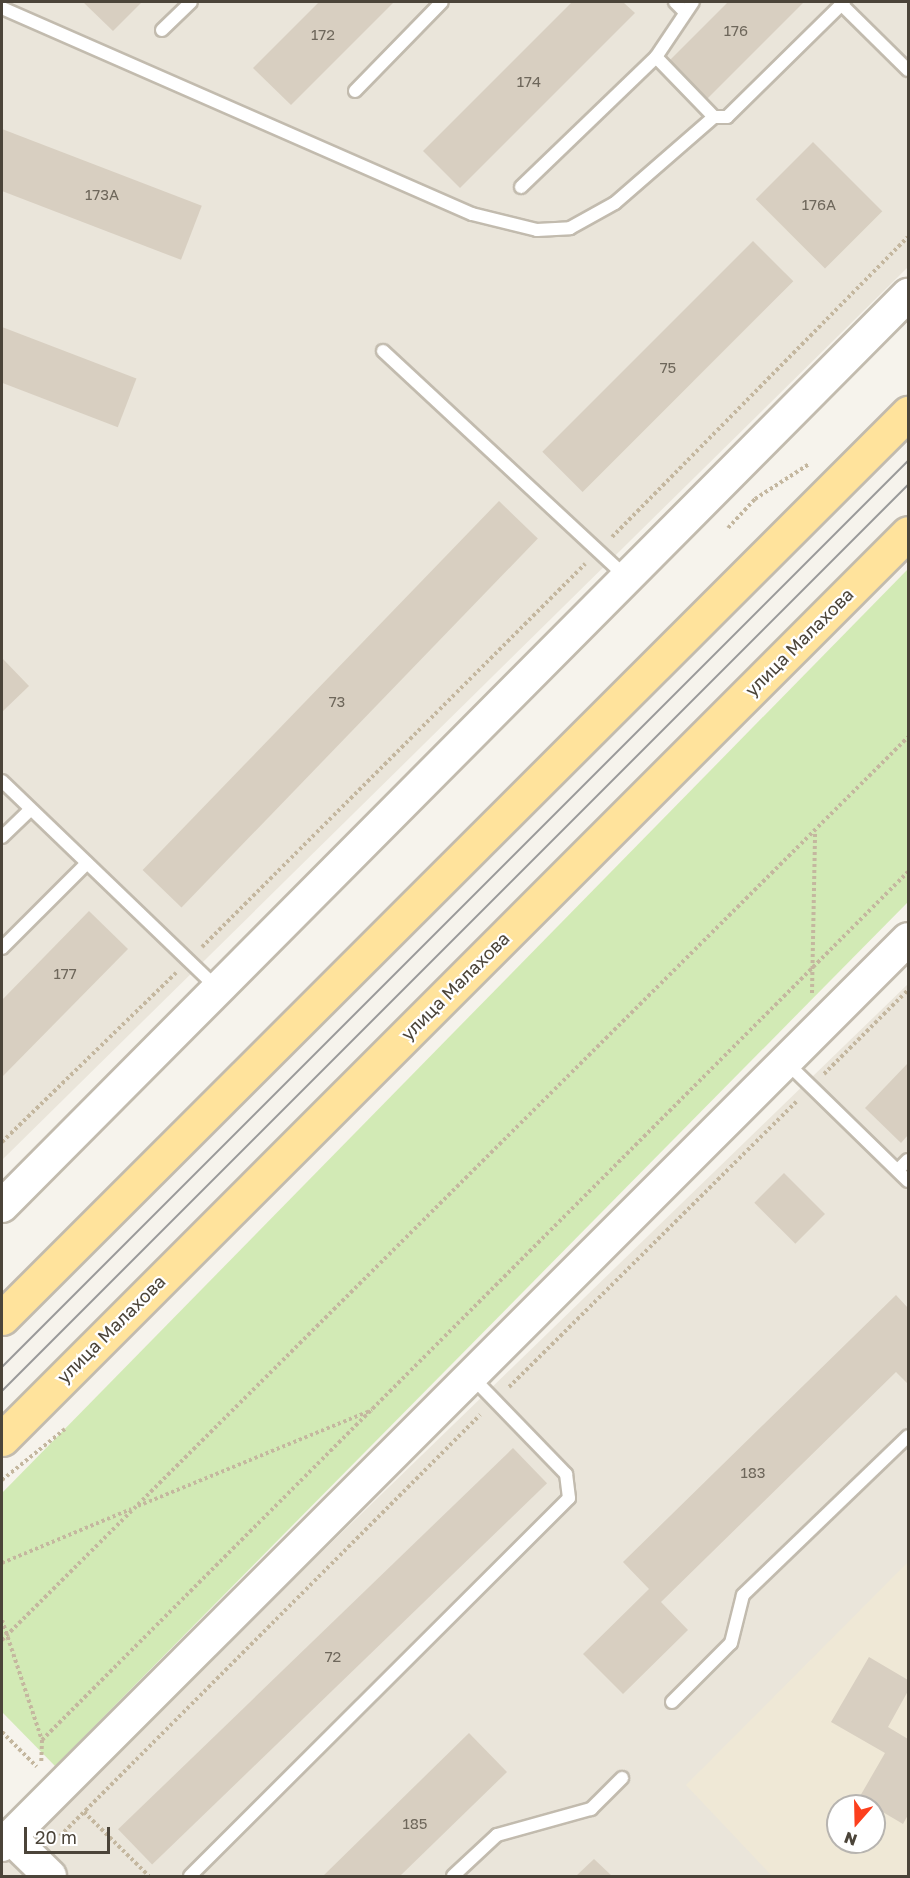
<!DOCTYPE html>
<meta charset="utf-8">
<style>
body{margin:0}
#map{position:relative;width:910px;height:1878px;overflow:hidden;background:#f6f3ec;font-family:"Golos Text",sans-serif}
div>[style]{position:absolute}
.residential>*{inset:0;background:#eae5da}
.education>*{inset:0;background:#efe8d6}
.green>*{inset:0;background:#d2eab5}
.building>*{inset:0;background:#d8cfc1;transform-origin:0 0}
.path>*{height:4px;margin-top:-2px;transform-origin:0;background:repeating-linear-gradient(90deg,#c4b79f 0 3px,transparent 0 6px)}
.roads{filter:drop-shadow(2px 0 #c2bbae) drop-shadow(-2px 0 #c2bbae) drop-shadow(0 2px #c2bbae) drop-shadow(0 -2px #c2bbae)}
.service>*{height:12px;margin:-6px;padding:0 6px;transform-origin:6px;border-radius:6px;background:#fff}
.tertiary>*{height:32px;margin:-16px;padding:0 16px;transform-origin:16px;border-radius:16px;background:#fff}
.primary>*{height:33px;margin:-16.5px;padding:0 16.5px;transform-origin:16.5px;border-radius:16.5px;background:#ffe39c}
.tram>*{height:1.5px;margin:-0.75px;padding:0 0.75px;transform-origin:0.75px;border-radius:0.75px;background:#9a9a9a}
span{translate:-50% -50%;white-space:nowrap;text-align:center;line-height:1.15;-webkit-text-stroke:4.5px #fff;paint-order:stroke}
.number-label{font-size:15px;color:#6e675b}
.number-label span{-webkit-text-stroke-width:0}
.street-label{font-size:18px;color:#4b4439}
.frame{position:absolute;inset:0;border:3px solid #4b4439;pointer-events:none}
.north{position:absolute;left:826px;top:1794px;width:60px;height:60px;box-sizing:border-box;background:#fff;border:2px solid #b7b4b0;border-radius:50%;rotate:200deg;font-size:16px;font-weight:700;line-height:24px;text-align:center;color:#4b4439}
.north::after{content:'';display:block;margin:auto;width:21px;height:27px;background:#fc3f1d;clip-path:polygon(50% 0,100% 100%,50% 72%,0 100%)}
.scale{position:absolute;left:24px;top:1827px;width:86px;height:27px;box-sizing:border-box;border:3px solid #4b4439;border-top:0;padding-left:8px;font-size:18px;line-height:21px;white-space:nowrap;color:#4b4439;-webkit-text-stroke:4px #fff;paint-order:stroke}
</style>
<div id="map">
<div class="residential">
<i style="clip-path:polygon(2px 2px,908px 2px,908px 267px,2px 1160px)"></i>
<i style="clip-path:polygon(evenodd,908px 984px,908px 1876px,2px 1876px,2px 1862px,908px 984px,838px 1806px,874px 1806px,874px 1842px,838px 1842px,838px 1806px)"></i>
</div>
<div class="education">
<i style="clip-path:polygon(evenodd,908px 1562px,908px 1876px,772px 1876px,686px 1785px,908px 1562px,838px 1806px,874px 1806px,874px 1842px,838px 1842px,838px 1806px)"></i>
</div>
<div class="green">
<i style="clip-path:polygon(908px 569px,908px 902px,55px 1766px,2px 1712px,2px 1493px)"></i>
</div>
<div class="building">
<i style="clip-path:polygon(83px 2px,142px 2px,113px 31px)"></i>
<i style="clip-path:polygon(319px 2px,394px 2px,291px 105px,253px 68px)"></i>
<i style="clip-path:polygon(572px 2px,623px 2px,635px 13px,460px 188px,423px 151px)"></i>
<i style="clip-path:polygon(728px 2px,804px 2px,707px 99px,669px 61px)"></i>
<i style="left:2px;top:129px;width:214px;height:58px;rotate:21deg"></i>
<i style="left:813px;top:142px;width:98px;height:81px;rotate:45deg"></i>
<i style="left:753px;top:241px;width:57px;height:298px;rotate:45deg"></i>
<i style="left:2px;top:327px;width:144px;height:52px;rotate:21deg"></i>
<i style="left:499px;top:501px;width:54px;height:513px;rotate:44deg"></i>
<i style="clip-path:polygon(2px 658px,29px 686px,2px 712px)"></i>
<i style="clip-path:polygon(89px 911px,128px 949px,2px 1077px,2px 1000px)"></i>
<i style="clip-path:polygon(908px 1063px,908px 1135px,901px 1143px,865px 1108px)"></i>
<i style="left:784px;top:1173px;width:58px;height:42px;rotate:45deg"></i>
<i style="clip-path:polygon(896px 1295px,908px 1308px,908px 1384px,896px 1372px,661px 1602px,688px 1630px,623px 1694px,583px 1654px,649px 1589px,623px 1562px)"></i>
<i style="left:513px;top:1448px;width:49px;height:549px;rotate:46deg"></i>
<i style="clip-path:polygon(869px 1657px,908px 1680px,908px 1691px,888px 1727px,908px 1739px,908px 1815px,903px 1824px,859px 1798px,885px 1753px,831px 1722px)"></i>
<i style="clip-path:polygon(469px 1733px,507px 1772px,400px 1876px,323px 1876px)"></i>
<i style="clip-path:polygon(594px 1859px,612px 1876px,576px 1876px)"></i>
</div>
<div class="path">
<i style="left:728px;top:528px;width:40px;rotate:-47deg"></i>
<i style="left:755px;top:499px;width:64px;rotate:-32.9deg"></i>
<i style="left:612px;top:537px;width:421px;rotate:-45.4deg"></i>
<i style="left:202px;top:947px;width:542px;rotate:-45deg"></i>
<i style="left:812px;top:993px;width:163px;rotate:-88.9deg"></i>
<i style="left:824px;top:1074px;width:119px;rotate:-45deg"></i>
<i style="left:2px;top:1142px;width:243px;rotate:-44.2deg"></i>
<i style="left:509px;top:1387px;width:407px;rotate:-44.8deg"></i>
<i style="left:2px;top:1480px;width:81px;rotate:-39deg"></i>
<i style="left:138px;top:1506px;width:253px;rotate:-22.3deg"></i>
<i style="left:2px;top:1563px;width:140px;rotate:-22.7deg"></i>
<i style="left:2px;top:1620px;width:126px;rotate:71.6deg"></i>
<i style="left:42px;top:1740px;width:23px;rotate:92deg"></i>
<i style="left:2px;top:1640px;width:1279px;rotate:-44.9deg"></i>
<i style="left:2px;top:1732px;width:49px;rotate:45deg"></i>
<i style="left:42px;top:1740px;width:1226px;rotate:-45.07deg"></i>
<i style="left:84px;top:1812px;width:91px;rotate:44.6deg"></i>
<i style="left:60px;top:1836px;width:595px;rotate:-45.07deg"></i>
</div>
<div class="roads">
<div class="service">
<i style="left:675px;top:2px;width:13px;rotate:45deg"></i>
<i style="left:841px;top:4px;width:94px;rotate:44.6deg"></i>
<i style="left:2px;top:8px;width:513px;rotate:23.67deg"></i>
<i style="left:472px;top:214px;width:67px;rotate:13.8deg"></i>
<i style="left:537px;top:230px;width:33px;rotate:-3deg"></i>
<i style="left:570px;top:228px;width:51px;rotate:-29.1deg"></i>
<i style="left:615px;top:203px;width:131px;rotate:-41deg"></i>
<i style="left:714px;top:117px;width:13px"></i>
<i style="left:727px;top:117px;width:164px;rotate:-44.5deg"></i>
<i style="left:162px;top:30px;width:40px;rotate:-44deg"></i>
<i style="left:656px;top:57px;width:83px;rotate:46deg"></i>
<i style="left:355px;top:91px;width:124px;rotate:-45.7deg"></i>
<i style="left:521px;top:187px;width:187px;rotate:-43.9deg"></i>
<i style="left:656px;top:57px;width:66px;rotate:-56.1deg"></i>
<i style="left:383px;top:351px;width:333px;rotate:42.9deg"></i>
<i style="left:2px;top:781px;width:300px;rotate:43.9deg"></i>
<i style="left:2px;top:837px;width:39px;rotate:-44deg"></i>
<i style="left:2px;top:948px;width:120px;rotate:-45deg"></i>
<i style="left:787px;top:1063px;width:169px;rotate:44.3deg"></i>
<i style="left:898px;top:1170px;width:14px;rotate:-45deg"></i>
<i style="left:672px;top:1702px;width:83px;rotate:-45deg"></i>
<i style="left:731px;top:1643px;width:49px;rotate:-76deg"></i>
<i style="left:743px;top:1595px;width:229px;rotate:-43.9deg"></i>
<i style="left:190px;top:1876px;width:535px;rotate:-44.92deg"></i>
<i style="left:569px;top:1498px;width:24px;rotate:-97deg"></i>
<i style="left:566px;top:1474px;width:135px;rotate:-134.1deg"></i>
<i style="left:453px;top:1876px;width:60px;rotate:-43deg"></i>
<i style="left:497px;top:1835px;width:98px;rotate:-15.5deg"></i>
<i style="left:591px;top:1809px;width:44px;rotate:-45deg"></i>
</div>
<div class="tertiary">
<i style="left:2px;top:1206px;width:1285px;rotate:-45.16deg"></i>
<i style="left:10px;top:1837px;width:56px;rotate:44.3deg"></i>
<i style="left:2px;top:1845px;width:1281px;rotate:-45deg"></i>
</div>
<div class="primary">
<i style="left:2px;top:1318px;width:1281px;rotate:-44.97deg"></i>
<i style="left:2px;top:1439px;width:1281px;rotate:-45deg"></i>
</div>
</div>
<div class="tram">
<i style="left:2px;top:1367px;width:1281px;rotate:-45deg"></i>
<i style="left:2px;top:1391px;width:1281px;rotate:-45deg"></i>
</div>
<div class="number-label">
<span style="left:736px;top:31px">176</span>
<span style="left:323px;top:35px">172</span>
<span style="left:529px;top:82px">174</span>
<span style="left:102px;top:195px">173А</span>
<span style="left:819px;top:205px">176А</span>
<span style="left:668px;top:368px">75</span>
<span style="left:337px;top:702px">73</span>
<span style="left:65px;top:974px">177</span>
<span style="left:753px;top:1473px">183</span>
<span style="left:333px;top:1657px">72</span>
<span style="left:415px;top:1824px">185</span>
</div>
<div class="street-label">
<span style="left:799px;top:642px;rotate:-45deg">улица Малахова</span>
<span style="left:455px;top:986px;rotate:-45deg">улица Малахова</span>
<span style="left:111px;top:1329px;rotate:-45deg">улица Малахова</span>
</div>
<div class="frame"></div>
<div class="north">N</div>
<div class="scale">20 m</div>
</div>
